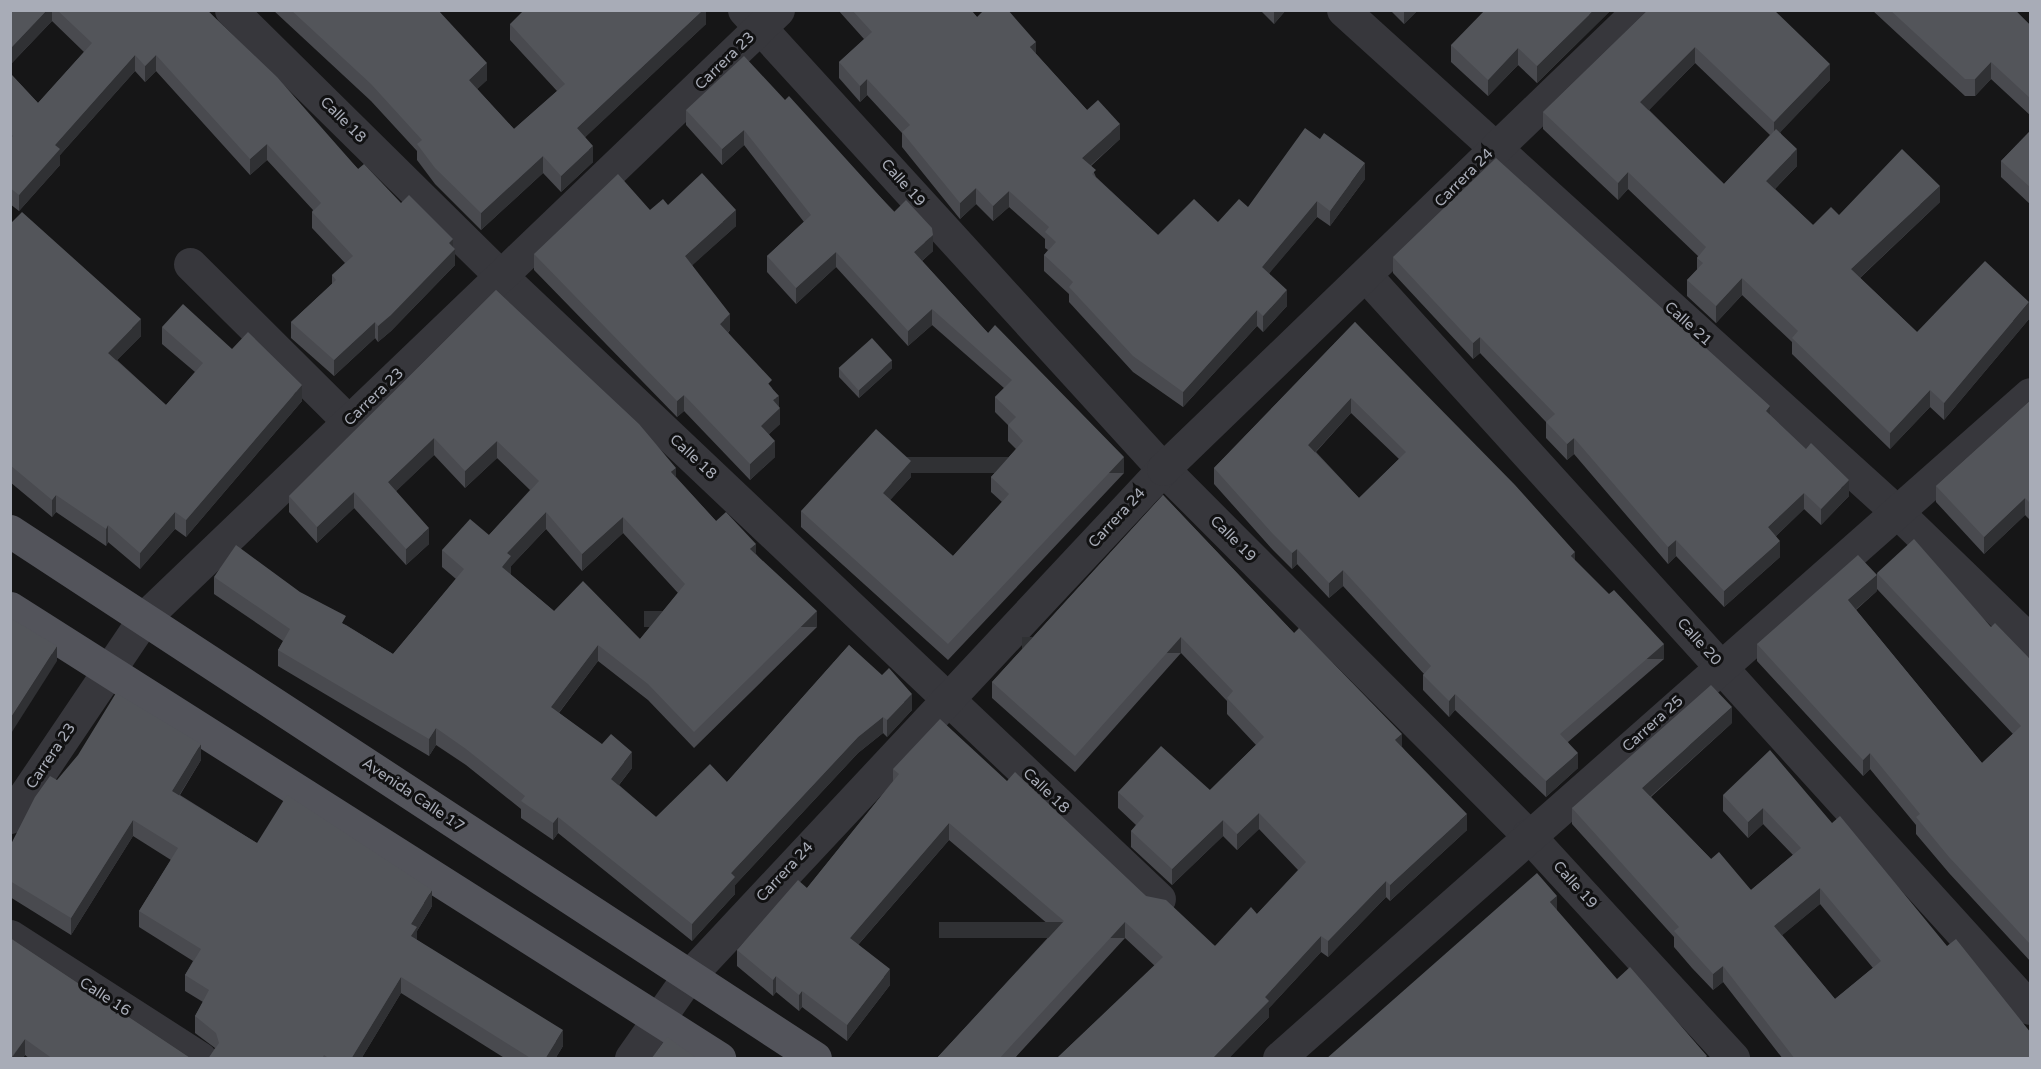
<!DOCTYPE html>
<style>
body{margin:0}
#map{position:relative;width:2041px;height:1069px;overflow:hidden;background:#161617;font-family:"Varela Round",sans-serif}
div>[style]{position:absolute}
.minor>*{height:33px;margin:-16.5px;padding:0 16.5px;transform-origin:16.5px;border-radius:16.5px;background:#37373c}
.major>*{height:33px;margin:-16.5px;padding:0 16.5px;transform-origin:16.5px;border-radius:16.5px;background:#53545b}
.wall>*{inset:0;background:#494a4f}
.shaded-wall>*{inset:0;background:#303134;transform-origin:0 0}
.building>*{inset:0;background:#53555a;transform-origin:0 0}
span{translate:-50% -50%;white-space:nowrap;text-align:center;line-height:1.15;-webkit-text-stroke:6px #111112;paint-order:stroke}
.street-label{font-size:15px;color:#a8acb7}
.frame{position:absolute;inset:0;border:12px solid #a8acb7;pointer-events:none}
</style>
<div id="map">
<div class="minor">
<i style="left:231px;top:10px;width:379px;rotate:44.6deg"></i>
<i style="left:501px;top:276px;width:906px;rotate:43.43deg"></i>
<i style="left:744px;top:10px;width:621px;rotate:47.61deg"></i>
<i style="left:1163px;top:469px;width:517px;rotate:45.08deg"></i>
<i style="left:1528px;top:835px;width:303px;rotate:47.4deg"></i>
<i style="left:1343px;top:10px;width:748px;rotate:42.18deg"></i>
<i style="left:1897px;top:512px;width:185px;rotate:44.1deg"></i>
<i style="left:190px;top:264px;width:224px;rotate:44.8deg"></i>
<i style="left:1367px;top:277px;width:987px;rotate:47.79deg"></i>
<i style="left:10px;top:817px;width:241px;rotate:-56deg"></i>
<i style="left:145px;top:617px;width:877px;rotate:-43.8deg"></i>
<i style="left:10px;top:936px;width:226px;rotate:32.7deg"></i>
<i style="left:631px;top:1058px;width:99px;rotate:-54.9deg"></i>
<i style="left:688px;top:977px;width:695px;rotate:-46.92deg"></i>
<i style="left:1163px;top:469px;width:661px;rotate:-43.96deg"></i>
<i style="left:1279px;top:1058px;width:1002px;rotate:-41.48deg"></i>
</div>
<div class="major">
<i style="left:10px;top:531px;width:962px;rotate:33.21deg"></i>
<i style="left:10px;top:608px;width:840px;rotate:32.4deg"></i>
</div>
<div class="wall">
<i style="clip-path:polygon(10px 10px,207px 10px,358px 169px,453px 247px,455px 265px,391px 331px,378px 342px,375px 338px,334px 376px,291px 338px,291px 322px,332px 284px,332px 275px,345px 263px,312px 228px,312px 212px,313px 210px,267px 160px,250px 175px,156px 71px,145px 82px,135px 71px,60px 155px,60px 165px,19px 211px,10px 204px,10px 73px,38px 103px,84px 52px,52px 21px,10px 65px)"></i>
<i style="clip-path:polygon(273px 10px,438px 10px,487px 80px,477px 89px,514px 129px,557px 91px,510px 40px,510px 24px,706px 10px,706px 24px,585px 137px,593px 162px,561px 192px,543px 173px,481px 230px,435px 184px,417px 160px,417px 151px,371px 101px)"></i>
<i style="clip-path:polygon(838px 10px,971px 10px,977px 17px,1036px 54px,1087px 110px,1120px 139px,1091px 166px,1096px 177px,1158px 235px,1218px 222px,1248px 207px,1365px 179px,1330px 226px,1317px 217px,1269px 273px,1287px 306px,1263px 332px,1257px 326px,1183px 407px,1133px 372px,1069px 302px,1069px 294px,1044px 271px,1044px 255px,1048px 250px,1045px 248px,1045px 239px,1009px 207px,993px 221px,976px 204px,960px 219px,902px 147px,902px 133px,867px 95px,860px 102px,839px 78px,839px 62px,864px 39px)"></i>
<i style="clip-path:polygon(1260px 10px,1286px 10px,1274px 24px)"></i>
<i style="clip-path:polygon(1390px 10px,1418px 10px,1404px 24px)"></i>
<i style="clip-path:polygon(1611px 10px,1537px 83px,1518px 65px,1488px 96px,1451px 62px,1451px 45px)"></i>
<i style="clip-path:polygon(evenodd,1648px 10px,1830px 80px,1780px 132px,1797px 166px,1775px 189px,1813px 225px,1839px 215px,1940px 202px,1860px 278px,1917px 332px,2029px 319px,1944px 420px,1930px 407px,1890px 449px,1792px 354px,1792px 342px,1742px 295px,1716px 323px,1687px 296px,1687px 280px,1697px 270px,1697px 258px,1698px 256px,1628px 189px,1618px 200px,1543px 129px,1543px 112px,1648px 10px,1695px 63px,1770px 135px,1724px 184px,1649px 110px,1695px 63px)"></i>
<i style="clip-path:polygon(1872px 10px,2015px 10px,2031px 26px,2031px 116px,1991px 79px,1975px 96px,1965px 96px)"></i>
<i style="clip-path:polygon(785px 100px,933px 251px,922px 261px,988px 333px,1124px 473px,948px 660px,801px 527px,801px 511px,911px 477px,890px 500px,953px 556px,1002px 502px,991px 492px,991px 477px,1016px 449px,1008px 441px,1008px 425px,995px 412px,995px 397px,1004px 388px,932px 325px,908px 346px,836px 267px,796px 304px,767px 272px,767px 256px,804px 222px,744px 145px,722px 165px,686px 125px,686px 110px)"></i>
<i style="clip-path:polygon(2031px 130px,2031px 205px,2001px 177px,2001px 161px)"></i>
<i style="clip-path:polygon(668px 205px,736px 226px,692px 265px,730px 330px,728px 333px,772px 388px,779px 406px,780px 424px,769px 434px,775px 457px,750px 480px,684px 411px,677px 417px,534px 270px,534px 254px,650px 210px)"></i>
<i style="clip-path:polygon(10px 224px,141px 336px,117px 360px,166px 405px,195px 372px,162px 344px,162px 327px,232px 349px,302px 401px,186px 537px,175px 529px,140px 569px,108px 542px,106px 546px,56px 512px,52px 517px,10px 482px)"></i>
<i style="clip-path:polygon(1393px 257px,1770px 415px,1849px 496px,1821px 525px,1804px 509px,1776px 536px,1780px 557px,1724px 607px,1676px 556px,1668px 564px,1574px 454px,1567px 460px,1546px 438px,1546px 422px,1480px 353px,1473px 359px,1393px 273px)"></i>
<i style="clip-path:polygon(evenodd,496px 290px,676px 477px,716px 521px,756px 554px,817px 627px,694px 748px,648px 700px,598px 661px,559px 713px,632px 768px,619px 785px,656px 817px,727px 782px,849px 645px,912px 710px,887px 737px,883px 733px,858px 753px,735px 885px,735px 894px,692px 941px,558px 833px,553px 840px,521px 818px,521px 809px,466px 765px,436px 745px,429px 756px,278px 666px,278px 650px,283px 641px,214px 594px,214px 577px,346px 625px,393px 654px,456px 579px,442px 567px,442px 550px,489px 535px,530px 490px,497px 458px,465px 488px,434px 455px,396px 491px,429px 544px,406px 565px,354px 508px,317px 543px,289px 512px,289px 496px,496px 290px,546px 529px,582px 571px,623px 533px,678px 593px,640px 639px,554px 611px,510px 574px,511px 573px,511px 566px,546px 529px)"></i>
<i style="clip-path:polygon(evenodd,1355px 322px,1575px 561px,1664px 659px,1568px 742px,1578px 768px,1546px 797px,1455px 710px,1449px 717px,1423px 690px,1423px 675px,1424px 674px,1343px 586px,1329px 598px,1297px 564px,1292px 569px,1273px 550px,1214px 484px,1214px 468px,1355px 322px,1351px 413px,1399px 459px,1359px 498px,1316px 452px,1351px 413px)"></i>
<i style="clip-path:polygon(839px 368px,892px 368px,859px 398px,839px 377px)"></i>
<i style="clip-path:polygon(2031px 400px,2031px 521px,2025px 515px,1984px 554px,1936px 502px,1936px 486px)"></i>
<i style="clip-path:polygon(1163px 495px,1402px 747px,1467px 830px,1390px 901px,1386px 897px,1328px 957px,1321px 952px,1269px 1008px,1269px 1017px,1228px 1059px,1056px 1059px,1155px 966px,1125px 938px,1014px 1059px,936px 1059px,1055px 930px,949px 840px,858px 945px,890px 985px,847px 1041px,802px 1007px,799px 1011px,776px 992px,773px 996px,737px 966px,737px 950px,807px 888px,893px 781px,893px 769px,1007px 781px,1146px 896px,1215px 946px,1257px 914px,1298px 870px,1259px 829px,1237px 850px,1223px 836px,1172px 885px,1131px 847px,1131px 831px,1136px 825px,1118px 808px,1118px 792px,1210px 790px,1256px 745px,1227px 714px,1227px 701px,1181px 653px,1075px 772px,992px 698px,992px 682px)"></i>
<i style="clip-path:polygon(1877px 573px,1991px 627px,2031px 660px,2031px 962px,1949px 873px,1916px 834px,1916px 825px,1870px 769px,1863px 776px,1757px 661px,1757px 644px,1877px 591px,1856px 610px,1982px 763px,2013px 734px,1877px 589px)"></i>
<i style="clip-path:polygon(evenodd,1732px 723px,1651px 797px,1711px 859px,1751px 890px,1793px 855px,1763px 824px,1748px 838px,1723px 811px,1723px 795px,1832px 823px,2031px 1059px,1783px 1059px,1723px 982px,1713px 990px,1692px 968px,1674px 947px,1674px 937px,1572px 824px,1572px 808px,1732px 723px,1820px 904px,1873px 968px,1835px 999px,1782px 935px,1820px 904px)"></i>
<i style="clip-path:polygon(201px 760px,180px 795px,257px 843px,432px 906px,417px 931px,417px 940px,563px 1046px,555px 1059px,506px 1059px,401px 993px,361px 1059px,208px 1059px,215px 1048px,195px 1033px,195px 1016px,203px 1002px,185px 991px,185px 975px,193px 961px,139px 927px,139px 911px,171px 860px,133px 836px,71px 935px,10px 897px,10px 846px,57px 780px)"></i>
<i style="clip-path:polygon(10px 938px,190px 1058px,205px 1059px,30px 1059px,25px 1055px,22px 1059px,10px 1059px)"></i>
</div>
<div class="shaded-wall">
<i style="clip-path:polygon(47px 10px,52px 10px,52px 21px,10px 65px,10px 49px)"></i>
<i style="clip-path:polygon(703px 10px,706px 10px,706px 24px,577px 145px,577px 128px)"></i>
<i style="clip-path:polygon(1274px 10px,1286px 10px,1274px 24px)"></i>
<i style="clip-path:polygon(1404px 10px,1418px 10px,1404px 24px)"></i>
<i style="clip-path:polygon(1594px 10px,1611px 10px,1537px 83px,1537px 66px)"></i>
<i style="clip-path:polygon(1036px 42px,1036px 58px,1030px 47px)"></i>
<i style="clip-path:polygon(1695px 47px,1695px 63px,1640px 119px,1640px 102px)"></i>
<i style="clip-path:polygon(1518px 48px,1518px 65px,1488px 96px,1488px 80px)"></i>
<i style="clip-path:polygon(135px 55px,135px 71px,60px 155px,60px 165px,19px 211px,19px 195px,55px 145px)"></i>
<i style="clip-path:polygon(156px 55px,156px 71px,145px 82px,145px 66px)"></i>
<i style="clip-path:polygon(1991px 62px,1991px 79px,1975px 96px,1975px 79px)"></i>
<i style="clip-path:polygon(487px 63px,487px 80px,469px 97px,469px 80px)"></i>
<i style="clip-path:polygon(1830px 64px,1830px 80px,1774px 139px,1774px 122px)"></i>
<i style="clip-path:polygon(867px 79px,867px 95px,860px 102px,860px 86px)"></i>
<i style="clip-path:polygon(1120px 124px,1120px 139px,1082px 173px,1082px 158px)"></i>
<i style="clip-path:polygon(744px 130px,744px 145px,722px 165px,722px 149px)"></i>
<i style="clip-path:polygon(267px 144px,267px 160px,250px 175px,250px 159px)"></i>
<i style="clip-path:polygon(593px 146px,593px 162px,561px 192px,561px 176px)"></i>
<i style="clip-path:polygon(1797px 149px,1797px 166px,1766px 198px,1766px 181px)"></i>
<i style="clip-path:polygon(543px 156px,543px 173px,481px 230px,481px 213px)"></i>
<i style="clip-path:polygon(1365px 163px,1365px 179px,1330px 226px,1330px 211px)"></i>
<i style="clip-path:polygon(1628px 172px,1628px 189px,1618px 200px,1618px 183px)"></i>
<i style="clip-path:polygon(1940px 186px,1940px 202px,1851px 286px,1851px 269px)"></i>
<i style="clip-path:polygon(976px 188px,976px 204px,960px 219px,960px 203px)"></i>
<i style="clip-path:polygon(1009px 191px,1009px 207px,993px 221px,993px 206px)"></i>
<i style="clip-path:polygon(1317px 201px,1317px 217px,1262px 282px,1262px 267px)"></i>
<i style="clip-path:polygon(736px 210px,736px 226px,685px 272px,685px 256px)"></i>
<i style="clip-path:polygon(933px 235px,933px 251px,914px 268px,914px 252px)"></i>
<i style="clip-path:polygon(453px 239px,453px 251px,455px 249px,455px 265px,391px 331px,378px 342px,378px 326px)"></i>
<i style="clip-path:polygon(836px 252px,836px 267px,796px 304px,796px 288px)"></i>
<i style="clip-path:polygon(1742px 278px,1742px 295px,1716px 323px,1716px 306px)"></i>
<i style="clip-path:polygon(1287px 290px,1287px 306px,1263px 332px,1263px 316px)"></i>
<i style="clip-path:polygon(2029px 302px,2029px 319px,1944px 420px,1944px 403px)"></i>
<i style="clip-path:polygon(932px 309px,932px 325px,908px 346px,908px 331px)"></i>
<i style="clip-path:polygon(1257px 310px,1257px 326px,1183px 407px,1183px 392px)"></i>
<i style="clip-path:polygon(730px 314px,730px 330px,720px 340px,720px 324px)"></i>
<i style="clip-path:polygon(141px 319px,141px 336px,108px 369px,108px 353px)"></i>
<i style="clip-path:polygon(375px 322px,375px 338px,334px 376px,334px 360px)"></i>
<i style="clip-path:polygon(1480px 337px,1480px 353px,1473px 359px,1473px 343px)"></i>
<i style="clip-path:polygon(892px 360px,892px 368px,859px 398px,859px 390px)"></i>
<i style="clip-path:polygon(302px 385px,302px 401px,186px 537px,186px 520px)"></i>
<i style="clip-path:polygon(1930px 390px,1930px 407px,1890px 449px,1890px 433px)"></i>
<i style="clip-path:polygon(684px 395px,684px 411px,677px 417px,677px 401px)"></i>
<i style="clip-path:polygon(779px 396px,779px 409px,780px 408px,780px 424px,761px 442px,761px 426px,773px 400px)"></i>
<i style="clip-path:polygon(1351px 398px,1351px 413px,1308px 460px,1308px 445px)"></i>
<i style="clip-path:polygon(1770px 406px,1770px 422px,1766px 411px)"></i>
<i style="clip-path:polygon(434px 438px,434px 455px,388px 499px,388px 482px)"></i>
<i style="clip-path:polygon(1574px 438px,1574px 454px,1567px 460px,1567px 444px)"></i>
<i style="clip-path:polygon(497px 441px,497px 458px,465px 488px,465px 471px)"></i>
<i style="clip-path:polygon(775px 441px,775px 457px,750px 480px,750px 464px)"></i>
<i style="left:1124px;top:457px;width:16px;height:257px;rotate:90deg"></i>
<i style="clip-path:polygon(911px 461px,911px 477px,883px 508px,883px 493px)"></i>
<i style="clip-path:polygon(676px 468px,676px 484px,671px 472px)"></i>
<i style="clip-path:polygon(1849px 480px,1849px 496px,1821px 525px,1821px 509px)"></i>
<i style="clip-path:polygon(354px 492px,354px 508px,317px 543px,317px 527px)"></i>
<i style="clip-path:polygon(1804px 493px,1804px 509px,1768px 544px,1768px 527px)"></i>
<i style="clip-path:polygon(56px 495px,56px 512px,52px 517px,52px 500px)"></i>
<i style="clip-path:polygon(2025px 498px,2025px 515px,1984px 554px,1984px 537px)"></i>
<i style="clip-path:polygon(175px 512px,175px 529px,140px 569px,140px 553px)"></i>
<i style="clip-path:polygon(546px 512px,546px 529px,511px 566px,511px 573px,502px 584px,502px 567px,507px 553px)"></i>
<i style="clip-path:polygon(623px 517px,623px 533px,582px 571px,582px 554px)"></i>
<i style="clip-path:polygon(108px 525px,108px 542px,106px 546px,106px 529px)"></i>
<i style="clip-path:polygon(429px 528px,429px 544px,406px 565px,406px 549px)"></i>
<i style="clip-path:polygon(1676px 540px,1676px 556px,1668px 564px,1668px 547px)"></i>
<i style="clip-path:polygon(1780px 541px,1780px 557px,1724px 607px,1724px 591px)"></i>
<i style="clip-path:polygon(756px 544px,756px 560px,750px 549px)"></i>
<i style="clip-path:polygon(1297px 549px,1297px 564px,1292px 569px,1292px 553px)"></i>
<i style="clip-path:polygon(1575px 552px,1575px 567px,1571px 556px)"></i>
<i style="clip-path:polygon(1343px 570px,1343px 586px,1329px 598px,1329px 583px)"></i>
<i style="clip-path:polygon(1877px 575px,1877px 591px,1848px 616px,1848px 600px)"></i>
<i style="left:817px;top:611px;width:16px;height:173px;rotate:90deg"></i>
<i style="left:1181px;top:637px;width:16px;height:159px;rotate:90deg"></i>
<i style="left:1664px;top:644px;width:15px;height:138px;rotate:90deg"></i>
<i style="clip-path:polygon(598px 645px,598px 661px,551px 723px,551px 707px)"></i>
<i style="clip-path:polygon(57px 646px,57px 661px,10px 735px,10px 719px)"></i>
<i style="clip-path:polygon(912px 694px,912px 710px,887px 737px,887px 720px)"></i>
<i style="clip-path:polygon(1455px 694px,1455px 710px,1449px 717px,1449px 701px)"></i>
<i style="clip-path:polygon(1732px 707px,1732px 723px,1642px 804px,1642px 788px)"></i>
<i style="clip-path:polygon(883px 717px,883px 733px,858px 753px,735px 885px,735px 894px,692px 941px,692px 924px,731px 873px,858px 737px)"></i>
<i style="clip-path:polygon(436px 728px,436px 745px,429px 756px,429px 739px)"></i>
<i style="clip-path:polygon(1402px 734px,1402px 750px,1395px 740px)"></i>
<i style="clip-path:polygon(201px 744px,201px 760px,172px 807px,172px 791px)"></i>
<i style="clip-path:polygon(632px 752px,632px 768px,611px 795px,611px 779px)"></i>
<i style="clip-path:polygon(1578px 753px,1578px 768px,1546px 797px,1546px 781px)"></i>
<i style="clip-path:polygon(1870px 753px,1870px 769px,1863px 776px,1863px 760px)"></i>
<i style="clip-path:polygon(1763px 808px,1763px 824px,1748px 838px,1748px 822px)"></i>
<i style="clip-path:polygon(1259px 813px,1259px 829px,1237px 850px,1237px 834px)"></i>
<i style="clip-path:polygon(1467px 814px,1467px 830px,1390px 901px,1390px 885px)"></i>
<i style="clip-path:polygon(558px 817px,558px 833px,553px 840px,553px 823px)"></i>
<i style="clip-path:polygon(133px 820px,133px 836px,71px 935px,71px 918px)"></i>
<i style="clip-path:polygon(1223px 820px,1223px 836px,1172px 885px,1172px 869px)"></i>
<i style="clip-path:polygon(949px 823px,949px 840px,850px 954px,850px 938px)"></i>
<i style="clip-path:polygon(1386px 881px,1386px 897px,1328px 957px,1328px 941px)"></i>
<i style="clip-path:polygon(1820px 888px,1820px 904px,1774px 942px,1774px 926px)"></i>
<i style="clip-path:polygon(432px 890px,432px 906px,417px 931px,417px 943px,411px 953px,411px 924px)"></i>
<i style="clip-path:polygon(1557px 896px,1557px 925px,1550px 902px)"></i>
<i style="left:1125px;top:922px;width:16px;height:186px;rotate:90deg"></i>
<i style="clip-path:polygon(1321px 936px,1321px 952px,1269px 1008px,1269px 1017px,1228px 1059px,1212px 1059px,1265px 997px)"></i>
<i style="clip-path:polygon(1723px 966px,1723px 982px,1713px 990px,1713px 974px)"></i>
<i style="clip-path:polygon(890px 969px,890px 985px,847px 1041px,847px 1025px)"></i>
<i style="clip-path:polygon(776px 976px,776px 992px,773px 996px,773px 980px)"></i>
<i style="clip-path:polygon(401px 977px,401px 993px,361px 1059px,351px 1059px)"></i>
<i style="clip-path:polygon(802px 991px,802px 1007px,799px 1011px,799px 995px)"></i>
<i style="clip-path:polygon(563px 1030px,563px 1046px,555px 1059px,545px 1059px)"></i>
<i style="clip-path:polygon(25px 1039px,25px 1055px,22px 1059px,11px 1059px)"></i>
</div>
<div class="building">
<i style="clip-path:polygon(10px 10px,47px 10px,10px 49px)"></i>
<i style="clip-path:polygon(57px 10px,207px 10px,277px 77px,358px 169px,364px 164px,401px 203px,409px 195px,453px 239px,449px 243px,455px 249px,391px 315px,378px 326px,375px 322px,334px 360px,291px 322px,336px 280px,332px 275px,353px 256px,312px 212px,321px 203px,267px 144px,250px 159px,156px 55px,145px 66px,135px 55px,55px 145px,60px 149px,19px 195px,10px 188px,10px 139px,13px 136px,10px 133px,10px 73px,38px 103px,92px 43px)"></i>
<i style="clip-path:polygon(291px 10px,438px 10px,487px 63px,469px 80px,514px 129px,565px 84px,510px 24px,524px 10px,703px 10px,577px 128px,593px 146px,561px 176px,543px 156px,481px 213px,435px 168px,417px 144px,422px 140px,371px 84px)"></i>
<i style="clip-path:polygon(852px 10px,971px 10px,977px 17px,984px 10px,1008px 10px,1036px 42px,1030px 47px,1087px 110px,1098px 100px,1120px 124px,1082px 158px,1096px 170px,1092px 174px,1158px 235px,1194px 199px,1218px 222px,1239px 199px,1248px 207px,1305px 128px,1320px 139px,1324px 133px,1365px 163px,1330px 211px,1317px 201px,1262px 267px,1287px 290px,1263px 316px,1257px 310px,1183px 392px,1133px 356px,1069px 287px,1073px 282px,1044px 255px,1056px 242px,1045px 232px,1049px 227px,1009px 191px,993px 206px,976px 188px,960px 203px,902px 132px,910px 125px,867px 79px,860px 86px,839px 62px,872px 32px)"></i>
<i style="clip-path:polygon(1485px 10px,1594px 10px,1537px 66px,1518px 48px,1488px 80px,1451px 45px)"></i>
<i style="clip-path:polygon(1648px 10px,1774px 10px,1830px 64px,1774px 122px,1695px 47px,1640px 102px,1724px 184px,1776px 129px,1797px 149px,1766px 181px,1813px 225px,1831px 207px,1839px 215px,1902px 149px,1940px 186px,1851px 269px,1917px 332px,1985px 261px,2029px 302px,1944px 403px,1930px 390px,1890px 433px,1792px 338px,1798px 331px,1742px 278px,1716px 306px,1687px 280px,1703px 263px,1697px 258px,1706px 247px,1628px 172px,1618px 183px,1543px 112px)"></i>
<i style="clip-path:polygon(1890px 10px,2015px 10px,2031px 26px,2031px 99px,1991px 62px,1975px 79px,1965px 79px)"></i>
<i style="clip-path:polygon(744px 56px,785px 100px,789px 96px,894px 212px,906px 200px,932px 228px,933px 235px,914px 252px,988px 333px,995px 325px,1124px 457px,948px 644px,801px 511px,876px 429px,911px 461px,883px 493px,953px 556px,1009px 494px,991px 477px,1023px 441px,1008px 425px,1016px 417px,995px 397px,1012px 380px,932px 309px,908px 331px,836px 252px,796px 288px,767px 256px,811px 215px,744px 130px,722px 149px,686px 110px)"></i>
<i style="clip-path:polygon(2031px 130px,2031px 188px,2001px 161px)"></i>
<i style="clip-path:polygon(1496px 158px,1770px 406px,1766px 411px,1806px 449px,1811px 443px,1849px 480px,1821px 509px,1804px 493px,1768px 527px,1780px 541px,1724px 591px,1676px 540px,1668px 547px,1574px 438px,1567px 444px,1546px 422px,1555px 414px,1480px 337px,1473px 343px,1393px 257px)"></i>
<i style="clip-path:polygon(702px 173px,736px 210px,685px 256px,730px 314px,720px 324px,772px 380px,768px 384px,779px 396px,773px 400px,780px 408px,761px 426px,775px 441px,750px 464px,684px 395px,677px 401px,534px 254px,618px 174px,650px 210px,663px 199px,668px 205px)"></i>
<i style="clip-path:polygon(22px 212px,141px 319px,108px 353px,166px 405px,203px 363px,162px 327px,183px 304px,232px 349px,248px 332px,302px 385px,186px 520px,175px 512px,140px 553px,108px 525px,106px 529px,56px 495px,52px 500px,10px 465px,10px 224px)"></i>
<i style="clip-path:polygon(evenodd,496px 290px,639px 424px,676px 468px,671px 472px,716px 521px,726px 512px,756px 544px,750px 549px,817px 611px,694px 732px,648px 684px,598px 645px,551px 707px,602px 744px,611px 734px,632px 752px,611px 779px,656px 817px,710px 764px,727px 782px,849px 645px,882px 675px,889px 668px,912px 694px,887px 720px,883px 717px,858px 737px,731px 873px,735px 877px,692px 924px,558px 817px,553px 823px,521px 801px,525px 796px,466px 749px,436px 728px,429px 739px,278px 650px,290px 629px,214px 577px,236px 545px,300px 592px,346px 616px,342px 623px,393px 654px,464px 569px,442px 550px,470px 519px,489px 535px,539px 481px,497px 441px,465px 471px,434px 438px,388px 482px,429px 528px,406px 549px,354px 492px,317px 527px,289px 496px,496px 290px,546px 512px,582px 554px,623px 517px,685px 584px,640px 639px,583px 581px,554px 611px,502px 567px,511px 556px,507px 553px,546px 512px)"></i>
<i style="clip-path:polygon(evenodd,1355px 322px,1515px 485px,1575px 552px,1571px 556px,1609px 594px,1614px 590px,1664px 644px,1560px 734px,1578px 753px,1546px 781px,1455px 694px,1449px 701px,1423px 675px,1431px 666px,1343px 570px,1329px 583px,1297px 549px,1292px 553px,1273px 534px,1214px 468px,1355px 322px,1351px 398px,1406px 452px,1359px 498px,1308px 445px,1351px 398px)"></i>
<i style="left:872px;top:338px;width:30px;height:45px;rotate:48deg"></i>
<i style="clip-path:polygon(2031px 400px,2031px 504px,2025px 498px,1984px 537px,1936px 486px)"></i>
<i style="clip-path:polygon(1163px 495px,1294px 633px,1299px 628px,1402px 734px,1395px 740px,1467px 814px,1390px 885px,1386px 881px,1328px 941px,1321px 936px,1265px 997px,1269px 1001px,1212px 1059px,1056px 1059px,1163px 957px,1125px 922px,999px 1059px,936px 1059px,1064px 921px,949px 823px,850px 938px,890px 969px,847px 1025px,802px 991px,799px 995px,776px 976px,773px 980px,737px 950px,798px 880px,807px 888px,899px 774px,893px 769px,940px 719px,1007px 781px,1015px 772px,1146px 896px,1166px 900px,1215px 946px,1251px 907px,1257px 914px,1306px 862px,1259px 813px,1237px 834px,1223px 820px,1172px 869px,1131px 831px,1144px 816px,1118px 792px,1161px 746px,1210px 790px,1264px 737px,1227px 698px,1233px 691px,1181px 637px,1075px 756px,992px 682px)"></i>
<i style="clip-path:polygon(1914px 539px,1991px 627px,1995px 623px,2031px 660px,2031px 945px,1949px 857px,1916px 817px,1920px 814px,1870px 753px,1863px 760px,1757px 644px,1858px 555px,1877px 575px,1848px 600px,1982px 763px,2021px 726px,1877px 573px)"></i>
<i style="clip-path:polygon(10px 618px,57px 646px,10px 719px)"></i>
<i style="clip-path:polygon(evenodd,1711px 685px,1732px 707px,1642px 788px,1711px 859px,1719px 852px,1751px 890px,1801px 848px,1763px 808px,1748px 822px,1723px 795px,1770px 750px,1832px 823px,1840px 816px,1947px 946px,1956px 939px,2031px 1033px,2031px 1059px,1795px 1059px,1723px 966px,1713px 974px,1674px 931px,1679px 927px,1572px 808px,1711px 685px,1820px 888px,1881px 961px,1835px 999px,1774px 926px,1820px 888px)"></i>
<i style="clip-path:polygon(116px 693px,201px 744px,172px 791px,257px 843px,287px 795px,432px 890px,411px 924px,417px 927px,411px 936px,563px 1030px,545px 1059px,532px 1059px,401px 977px,351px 1059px,330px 1059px,324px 1055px,322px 1059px,208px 1059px,219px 1043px,216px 1033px,195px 1016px,209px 990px,185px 975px,201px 949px,139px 911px,178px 848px,133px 820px,71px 918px,10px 881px,10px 846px,35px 797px,50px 776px,57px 780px,78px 755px)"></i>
<i style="clip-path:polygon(1537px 873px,1557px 896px,1550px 902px,1617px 979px,1630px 967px,1707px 1056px,1704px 1059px,1326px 1059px)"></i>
<i style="clip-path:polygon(10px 938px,190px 1058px,205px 1059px,53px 1059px,25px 1039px,10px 1059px)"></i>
<i style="clip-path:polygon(667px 1037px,698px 1059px,651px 1059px)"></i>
</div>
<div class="street-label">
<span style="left:725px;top:61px;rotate:-44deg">Carrera 23</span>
<span style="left:343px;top:120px;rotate:45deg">Calle 18</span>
<span style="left:1464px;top:178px;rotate:-45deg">Carrera 24</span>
<span style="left:903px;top:183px;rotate:48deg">Calle 19</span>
<span style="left:1688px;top:324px;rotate:42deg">Calle 21</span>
<span style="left:374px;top:397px;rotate:-44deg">Carrera 23</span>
<span style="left:693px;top:457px;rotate:43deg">Calle 18</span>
<span style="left:1117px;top:518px;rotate:-47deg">Carrera 24</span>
<span style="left:1233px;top:539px;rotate:45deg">Calle 19</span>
<span style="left:1699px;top:642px;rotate:48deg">Calle 20</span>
<span style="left:1653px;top:724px;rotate:-42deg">Carrera 25</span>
<span style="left:51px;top:756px;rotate:-56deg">Carrera 23</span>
<span style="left:1046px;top:791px;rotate:44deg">Calle 18</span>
<span style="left:413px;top:795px;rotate:34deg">Avenida Calle 17</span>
<span style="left:785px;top:872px;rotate:-47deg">Carrera 24</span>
<span style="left:1575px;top:885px;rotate:48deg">Calle 19</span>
<span style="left:105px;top:997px;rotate:33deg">Calle 16</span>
</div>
<div class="frame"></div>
</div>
